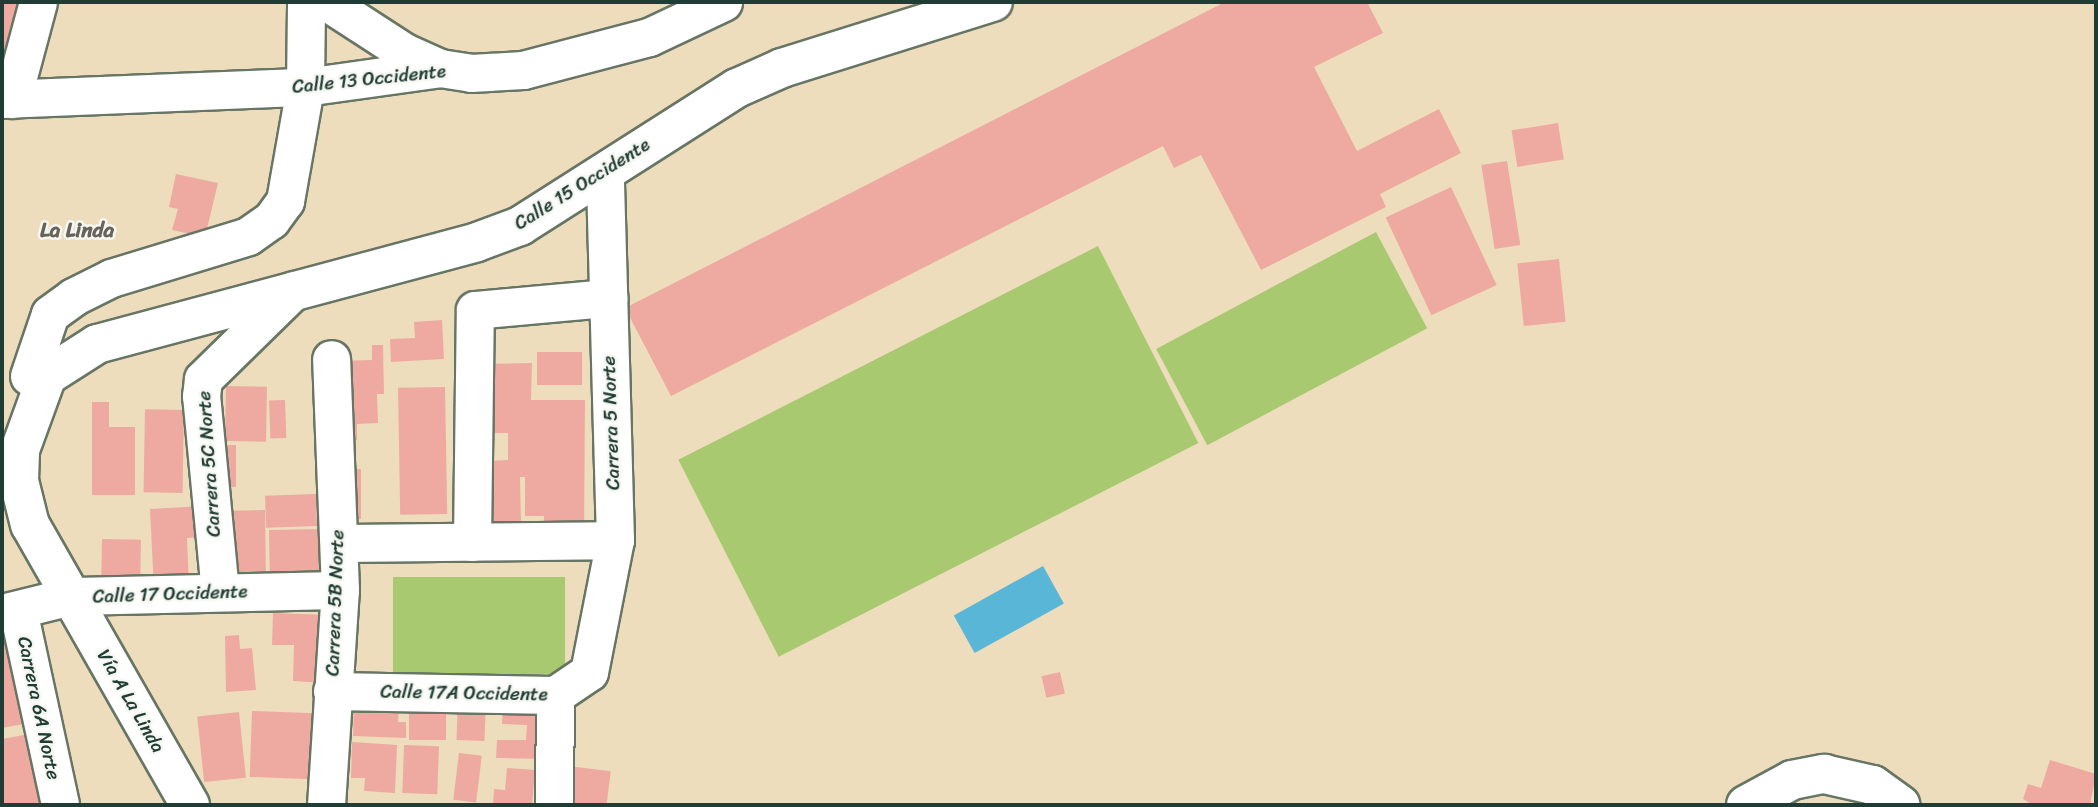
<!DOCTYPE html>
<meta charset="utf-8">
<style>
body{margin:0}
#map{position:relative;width:2098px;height:807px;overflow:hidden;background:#edddbc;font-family:Sriracha,sans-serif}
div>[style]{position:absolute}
.green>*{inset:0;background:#a9c971;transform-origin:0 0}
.water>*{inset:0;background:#59b6d7;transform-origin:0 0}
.building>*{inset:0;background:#eeaaa0;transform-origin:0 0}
.roads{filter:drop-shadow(2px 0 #677564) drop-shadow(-2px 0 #677564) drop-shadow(0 2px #677564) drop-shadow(0 -2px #677564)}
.minor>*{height:37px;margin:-18.5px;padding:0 18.5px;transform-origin:18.5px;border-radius:18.5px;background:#fff}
.secondary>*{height:38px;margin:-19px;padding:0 19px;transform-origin:19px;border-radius:19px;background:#fff}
span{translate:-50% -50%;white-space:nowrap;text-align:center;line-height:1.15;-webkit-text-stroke:5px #f6f6f2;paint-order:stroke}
.street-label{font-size:19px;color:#1f3d34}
.neighbourhood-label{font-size:21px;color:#67635a;font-weight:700}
.frame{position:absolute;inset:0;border:4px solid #1f3d34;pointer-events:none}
</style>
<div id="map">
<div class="green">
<i style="left:1376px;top:232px;width:109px;height:249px;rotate:62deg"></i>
<i style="left:1098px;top:246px;width:221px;height:471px;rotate:63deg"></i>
<i style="left:393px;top:577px;width:172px;height:97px"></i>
</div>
<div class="water">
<i style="left:1043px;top:566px;width:43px;height:102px;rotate:61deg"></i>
</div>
<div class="building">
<i style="clip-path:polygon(2px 2px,18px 2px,2px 57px)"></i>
<i style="clip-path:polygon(1225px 2px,1367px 2px,1383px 33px,1314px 67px,1357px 151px,1439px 109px,1461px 153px,1380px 194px,1386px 207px,1261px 270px,1201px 155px,1174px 168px,1163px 146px,671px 396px,625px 308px)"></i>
<i style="left:1558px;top:123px;width:37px;height:47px;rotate:81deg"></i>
<i style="left:1507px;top:161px;width:85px;height:26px;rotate:81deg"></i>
<i style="clip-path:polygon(176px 174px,218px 183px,205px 237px,172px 230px,178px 209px,169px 207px)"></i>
<i style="left:1451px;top:187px;width:108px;height:72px;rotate:65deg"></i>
<i style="left:1559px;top:259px;width:63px;height:42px;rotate:84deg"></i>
<i style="clip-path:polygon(442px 320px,444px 359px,391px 362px,390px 339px,415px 338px,414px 322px)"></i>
<i style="clip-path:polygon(372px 345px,383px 345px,384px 394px,377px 394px,378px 423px,357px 424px,357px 440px,341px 440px,338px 361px,372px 360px)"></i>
<i style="left:537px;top:352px;width:45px;height:33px"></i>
<i style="clip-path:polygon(532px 363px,531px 400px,585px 400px,584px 538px,543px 538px,544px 516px,525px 516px,525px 477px,520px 477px,521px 523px,489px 523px,488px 461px,508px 460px,508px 433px,487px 433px,481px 364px)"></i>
<i style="left:226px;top:386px;width:41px;height:55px;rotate:1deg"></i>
<i style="left:445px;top:387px;width:127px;height:47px;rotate:89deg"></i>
<i style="left:285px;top:400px;width:38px;height:16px;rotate:88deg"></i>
<i style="clip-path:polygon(92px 402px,109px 402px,109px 427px,135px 427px,135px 495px,92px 495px)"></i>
<i style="left:184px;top:410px;width:83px;height:39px;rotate:91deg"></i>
<i style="left:236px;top:445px;width:42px;height:22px;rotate:90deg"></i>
<i style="left:339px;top:469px;width:22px;height:50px"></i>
<i style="left:316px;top:494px;width:32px;height:51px;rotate:88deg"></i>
<i style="clip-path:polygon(202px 506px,203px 537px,187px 538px,189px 587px,154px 589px,150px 509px)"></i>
<i style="clip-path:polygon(265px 510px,266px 584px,235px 585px,234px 540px,219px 541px,218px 511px)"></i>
<i style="left:321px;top:529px;width:58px;height:52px;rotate:89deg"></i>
<i style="left:102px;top:539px;width:39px;height:42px;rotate:1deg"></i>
<i style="clip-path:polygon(273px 613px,329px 615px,326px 683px,293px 681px,294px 645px,272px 645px)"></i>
<i style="clip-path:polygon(239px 635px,240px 649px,252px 648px,256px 690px,226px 692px,225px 636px)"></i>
<i style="clip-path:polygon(10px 640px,29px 723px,2px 728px,2px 641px)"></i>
<i style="left:1060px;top:672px;width:22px;height:19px;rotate:77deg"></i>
<i style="left:458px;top:698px;width:28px;height:42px;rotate:2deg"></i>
<i style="left:409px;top:699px;width:37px;height:41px"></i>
<i style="clip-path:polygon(503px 704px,547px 706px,545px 759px,496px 758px,497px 740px,526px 740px,527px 725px,502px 724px)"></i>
<i style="clip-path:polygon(354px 705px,399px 707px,398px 722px,406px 722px,406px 738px,353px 736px)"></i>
<i style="left:252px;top:711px;width:63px;height:66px;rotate:2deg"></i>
<i style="left:239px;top:712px;width:66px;height:42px;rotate:84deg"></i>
<i style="clip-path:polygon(40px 732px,52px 805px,2px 805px,2px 739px)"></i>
<i style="clip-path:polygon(352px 742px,397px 745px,395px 793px,364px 791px,365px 778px,351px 778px)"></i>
<i style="left:404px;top:745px;width:35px;height:48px;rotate:2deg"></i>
<i style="left:459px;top:753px;width:23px;height:47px;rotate:7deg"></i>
<i style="clip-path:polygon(2050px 760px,2096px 774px,2090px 805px,2033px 805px,2023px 799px,2028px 784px,2041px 788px)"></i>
<i style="left:568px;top:766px;width:43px;height:39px;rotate:7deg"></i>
<i style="clip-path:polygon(507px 768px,535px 770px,532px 805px,493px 805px,494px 789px,505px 790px)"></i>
</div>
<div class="roads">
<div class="minor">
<i style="left:327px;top:2px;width:92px;rotate:33deg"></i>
<i style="left:404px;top:52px;width:39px;rotate:24deg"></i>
<i style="left:2px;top:99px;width:303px;rotate:-2.3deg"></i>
<i style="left:305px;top:87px;width:136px;rotate:-8deg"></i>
<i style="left:440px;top:68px;width:31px;rotate:9deg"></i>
<i style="left:471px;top:73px;width:52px;rotate:-3.3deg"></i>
<i style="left:523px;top:70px;width:130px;rotate:-14.7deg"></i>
<i style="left:649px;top:37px;width:82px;rotate:-25.3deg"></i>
<i style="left:12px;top:99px;width:100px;rotate:-75deg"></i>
<i style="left:29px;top:376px;width:65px;rotate:-71.3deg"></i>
<i style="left:50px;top:314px;width:29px;rotate:-36deg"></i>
<i style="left:73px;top:297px;width:42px;rotate:-26.6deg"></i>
<i style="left:111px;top:278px;width:143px;rotate:-17deg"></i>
<i style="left:248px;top:236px;width:28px;rotate:-35deg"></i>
<i style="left:271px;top:220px;width:24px;rotate:-54deg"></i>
<i style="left:285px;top:201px;width:116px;rotate:-80deg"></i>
<i style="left:305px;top:87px;width:85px;rotate:-89.3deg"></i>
<i style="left:472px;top:542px;width:232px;rotate:-89.3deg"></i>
<i style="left:475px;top:310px;width:134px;rotate:-5.2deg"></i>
<i style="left:339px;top:543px;width:276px;rotate:-0.6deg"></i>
<i style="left:220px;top:592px;width:197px;rotate:-95.5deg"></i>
<i style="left:201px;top:396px;width:17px;rotate:-83deg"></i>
<i style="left:203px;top:379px;width:127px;rotate:-44.4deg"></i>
<i style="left:18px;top:610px;width:199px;rotate:77.8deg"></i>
<i style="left:2px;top:613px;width:71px;rotate:-13.8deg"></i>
<i style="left:71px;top:596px;width:269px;rotate:-1.3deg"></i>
<i style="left:332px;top:691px;width:223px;rotate:1deg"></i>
<i style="left:555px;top:695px;width:41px;rotate:-34.1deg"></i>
<i style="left:589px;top:672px;width:135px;rotate:-78.9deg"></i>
<i style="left:615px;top:540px;width:368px;rotate:-91.6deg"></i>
<i style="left:326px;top:805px;width:215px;rotate:-86.3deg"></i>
<i style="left:340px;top:590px;width:231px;rotate:-92.2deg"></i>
<i style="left:554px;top:805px;width:110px;rotate:-89.5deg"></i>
</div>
<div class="secondary">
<i style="left:190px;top:805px;width:322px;rotate:-119.7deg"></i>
<i style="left:30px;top:525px;width:45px;rotate:-104deg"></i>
<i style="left:19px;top:481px;width:31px;rotate:-88deg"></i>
<i style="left:20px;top:450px;width:79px;rotate:-70deg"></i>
<i style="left:47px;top:376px;width:59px;rotate:-32.6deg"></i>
<i style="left:97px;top:344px;width:393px;rotate:-15deg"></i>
<i style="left:477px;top:242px;width:46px;rotate:-20.4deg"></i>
<i style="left:520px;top:226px;width:257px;rotate:-32.5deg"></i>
<i style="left:737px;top:88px;width:49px;rotate:-24deg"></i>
<i style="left:782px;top:68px;width:221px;rotate:-17.4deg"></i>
<i style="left:1746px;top:805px;width:52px;rotate:-28.5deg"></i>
<i style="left:1792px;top:780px;width:33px;rotate:-11deg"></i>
<i style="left:1824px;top:774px;width:50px;rotate:12.7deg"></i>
<i style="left:1873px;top:785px;width:34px;rotate:36deg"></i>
</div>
</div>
<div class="street-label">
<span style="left:369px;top:79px;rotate:-6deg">Calle 13 Occidente</span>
<span style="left:582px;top:184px;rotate:-32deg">Calle 15 Occidente</span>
<span style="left:611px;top:423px;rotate:-92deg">Carrera 5 Norte</span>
<span style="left:209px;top:464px;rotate:-94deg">Carrera 5C Norte</span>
<span style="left:170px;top:594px;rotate:-2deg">Calle 17 Occidente</span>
<span style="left:335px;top:603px;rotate:-88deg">Carrera 5B Norte</span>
<span style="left:464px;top:693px;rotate:1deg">Calle 17A Occidente</span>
<span style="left:131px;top:701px;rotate:60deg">Vía A La Linda</span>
<span style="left:39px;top:708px;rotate:78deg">Carrera 6A Norte</span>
</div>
<div class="neighbourhood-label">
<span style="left:77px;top:230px">La Linda</span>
</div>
<div class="frame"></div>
</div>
